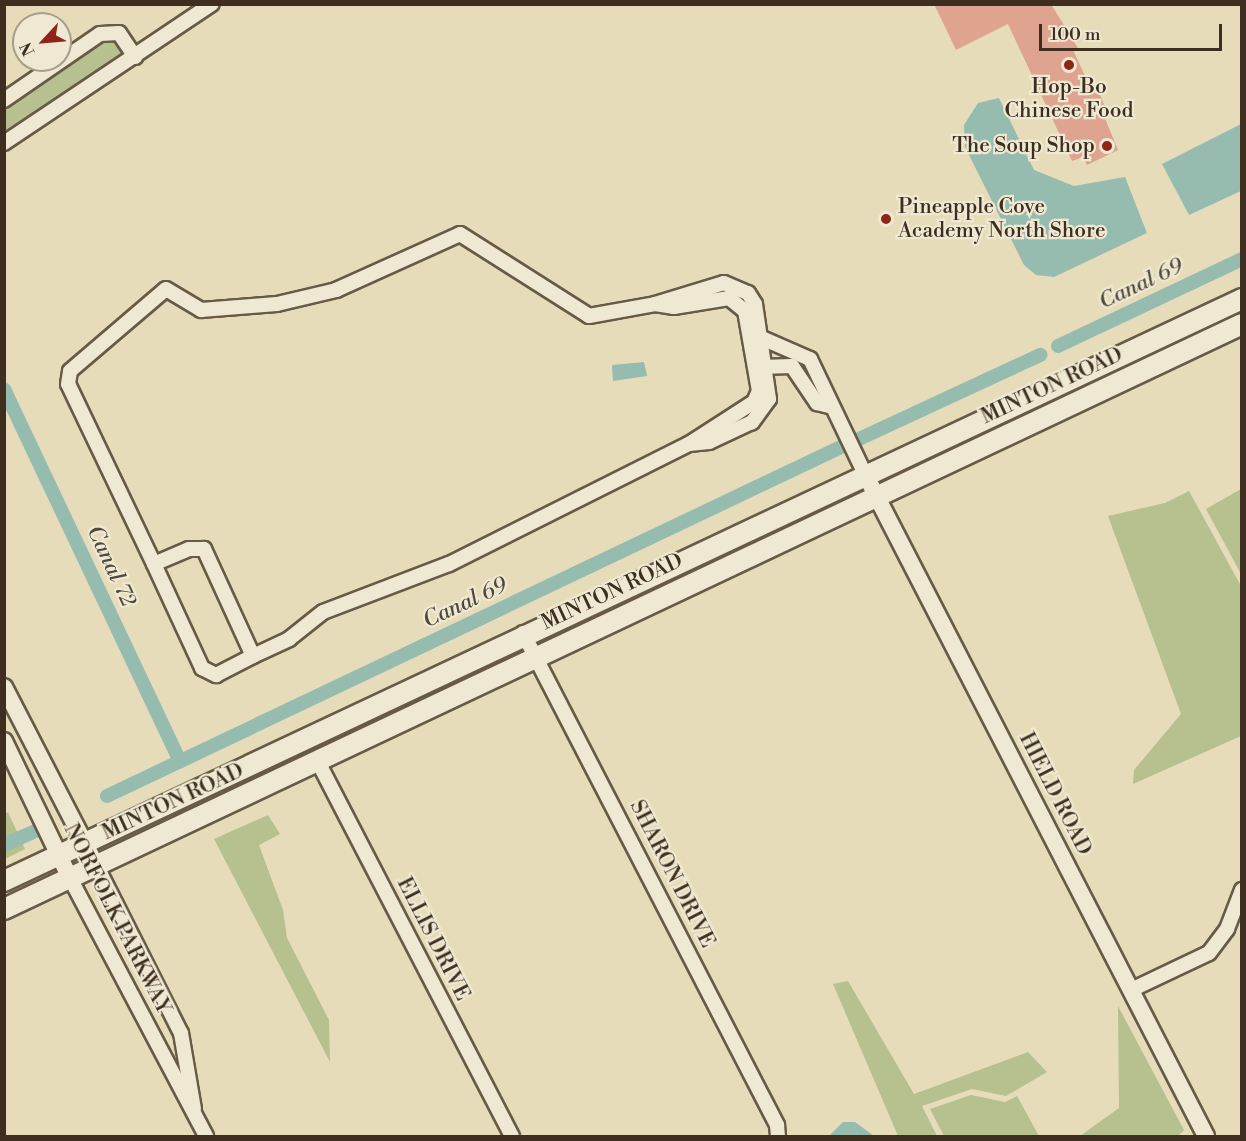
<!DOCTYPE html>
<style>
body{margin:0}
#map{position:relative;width:1246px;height:1141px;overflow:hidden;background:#e6dcba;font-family:"Libre Bodoni",serif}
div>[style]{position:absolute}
.green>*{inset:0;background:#b7c08f}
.water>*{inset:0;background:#96bcb0}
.canal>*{height:14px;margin:-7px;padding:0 7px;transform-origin:7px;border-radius:7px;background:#96bcb0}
.building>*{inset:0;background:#dfa490}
.roads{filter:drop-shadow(2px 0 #675a46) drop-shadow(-2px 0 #675a46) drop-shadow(0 2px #675a46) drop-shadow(0 -2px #675a46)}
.minor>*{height:14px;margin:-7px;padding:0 7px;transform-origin:7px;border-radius:7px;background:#efe8d2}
.tertiary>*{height:16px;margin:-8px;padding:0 8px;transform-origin:8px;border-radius:8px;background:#efe8d2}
.secondary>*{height:20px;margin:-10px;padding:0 10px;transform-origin:10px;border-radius:10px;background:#efe8d2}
.dots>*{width:16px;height:16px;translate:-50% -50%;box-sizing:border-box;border:3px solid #efe8d2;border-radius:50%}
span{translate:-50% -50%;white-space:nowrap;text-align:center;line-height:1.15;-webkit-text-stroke:4.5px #efe8d2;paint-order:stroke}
.poi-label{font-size:21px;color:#3d2e1f}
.right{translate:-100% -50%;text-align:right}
.left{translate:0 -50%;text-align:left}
.street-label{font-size:21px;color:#3d2e1f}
.water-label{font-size:22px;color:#4f4a3c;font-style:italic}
.frame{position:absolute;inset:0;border:6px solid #3d2e1f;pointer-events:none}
.north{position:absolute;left:12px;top:12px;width:60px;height:60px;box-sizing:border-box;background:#efe8d2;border:2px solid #a89e8a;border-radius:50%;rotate:244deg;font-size:16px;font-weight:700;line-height:24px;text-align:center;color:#3d2e1f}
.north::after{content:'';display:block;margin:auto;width:21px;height:27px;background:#8f2418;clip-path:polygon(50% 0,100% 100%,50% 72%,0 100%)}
.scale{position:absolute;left:1039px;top:24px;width:183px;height:27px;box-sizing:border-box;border:3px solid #3d2e1f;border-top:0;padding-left:8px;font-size:18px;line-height:21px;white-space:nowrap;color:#3d2e1f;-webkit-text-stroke:4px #efe8d2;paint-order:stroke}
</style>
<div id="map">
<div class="green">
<i style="clip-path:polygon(114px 39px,126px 56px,5px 136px,5px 108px,103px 40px)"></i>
<i style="clip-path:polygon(1241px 489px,1241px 574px,1206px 509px)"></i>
<i style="clip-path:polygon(1189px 491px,1241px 586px,1241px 736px,1133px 784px,1134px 770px,1181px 714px,1108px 516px,1165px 503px)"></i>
<i style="clip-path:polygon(8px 812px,25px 849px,5px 859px,5px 814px)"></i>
<i style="clip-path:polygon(268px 815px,280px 834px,259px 845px,283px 910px,287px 938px,329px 1020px,330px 1062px,214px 839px)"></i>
<i style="clip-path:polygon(848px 981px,914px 1094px,1028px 1052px,1047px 1072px,1006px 1096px,972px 1089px,922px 1106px,937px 1136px,898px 1136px,833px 984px)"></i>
<i style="clip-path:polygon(1118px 1006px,1184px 1130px,1178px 1136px,1080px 1136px,1119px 1108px)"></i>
<i style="clip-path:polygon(971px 1095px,1005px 1102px,1017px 1096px,1039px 1136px,944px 1136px,930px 1109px)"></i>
</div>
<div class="water">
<i style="clip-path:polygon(999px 98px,1034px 170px,1074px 186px,1125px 177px,1147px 233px,1054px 277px,1036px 275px,1024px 265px,965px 147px,964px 125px,978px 103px)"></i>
<i style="clip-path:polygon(1241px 124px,1241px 191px,1189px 215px,1162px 164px)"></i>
<i style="clip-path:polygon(644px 362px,647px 376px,613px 381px,612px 365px)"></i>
<i style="clip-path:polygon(843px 1122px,855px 1122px,874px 1136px,829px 1136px)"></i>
</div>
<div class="canal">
<i style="left:1058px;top:346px;width:204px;rotate:-25.3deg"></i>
<i style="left:4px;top:389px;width:412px;rotate:64.7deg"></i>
<i style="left:859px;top:439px;width:200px;rotate:-24.9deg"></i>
<i style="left:107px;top:796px;width:813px;rotate:-25.43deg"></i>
<i style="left:4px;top:845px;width:34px;rotate:-24deg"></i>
</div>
<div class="building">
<i style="clip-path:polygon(934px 4px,1051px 4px,1078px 48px,1073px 50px,1093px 93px,1098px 90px,1106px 109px,1102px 111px,1118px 150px,1087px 165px,1083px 157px,1072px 161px,1008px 24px,956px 50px)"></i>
</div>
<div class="roads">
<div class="minor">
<i style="left:4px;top:100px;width:116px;rotate:-34.5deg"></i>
<i style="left:100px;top:34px;width:19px;rotate:-3deg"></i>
<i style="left:119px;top:33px;width:29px;rotate:56deg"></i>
<i style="left:4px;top:143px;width:250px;rotate:-33.8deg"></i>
<i style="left:724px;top:283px;width:26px;rotate:23deg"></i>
<i style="left:748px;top:293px;width:13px;rotate:58deg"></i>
<i style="left:755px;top:304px;width:96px;rotate:81.6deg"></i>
<i style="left:769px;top:399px;width:29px;rotate:126deg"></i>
<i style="left:752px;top:422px;width:47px;rotate:155.1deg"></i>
<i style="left:709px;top:442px;width:20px;rotate:174deg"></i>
<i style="left:689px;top:444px;width:77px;rotate:-32.9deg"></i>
<i style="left:754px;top:402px;width:12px;rotate:-66deg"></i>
<i style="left:759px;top:391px;width:81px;rotate:-99.9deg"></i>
<i style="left:745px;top:311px;width:21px;rotate:-141deg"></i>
<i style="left:729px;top:298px;width:56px;rotate:170.7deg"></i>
<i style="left:674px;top:307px;width:19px;rotate:-171deg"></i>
<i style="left:655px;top:304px;width:72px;rotate:-16.9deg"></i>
<i style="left:757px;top:336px;width:58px;rotate:23.5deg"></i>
<i style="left:810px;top:359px;width:125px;rotate:64.5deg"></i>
<i style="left:760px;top:367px;width:32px;rotate:-2deg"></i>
<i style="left:792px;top:366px;width:45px;rotate:56deg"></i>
<i style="left:817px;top:403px;width:12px;rotate:14deg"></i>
<i style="left:154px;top:564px;width:115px;rotate:65.2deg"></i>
<i style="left:202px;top:668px;width:16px;rotate:27deg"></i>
<i style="left:216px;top:675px;width:42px;rotate:-27.2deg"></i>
<i style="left:253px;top:656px;width:118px;rotate:-114.6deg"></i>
<i style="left:204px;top:549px;width:15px;rotate:180deg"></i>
<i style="left:189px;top:549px;width:38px;rotate:157deg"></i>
<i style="left:154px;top:564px;width:199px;rotate:-115.5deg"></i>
<i style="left:68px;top:384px;width:13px;rotate:-81deg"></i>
<i style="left:70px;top:371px;width:126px;rotate:-40.5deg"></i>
<i style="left:166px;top:289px;width:41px;rotate:31deg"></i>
<i style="left:201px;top:310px;width:76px;rotate:-4.5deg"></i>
<i style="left:277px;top:304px;width:61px;rotate:-13.3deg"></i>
<i style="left:336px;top:290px;width:136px;rotate:-24.3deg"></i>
<i style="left:460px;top:234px;width:153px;rotate:32.4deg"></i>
<i style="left:589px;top:316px;width:67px;rotate:-10.3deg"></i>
<i style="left:523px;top:633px;width:554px;rotate:62.69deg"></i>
<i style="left:777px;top:1125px;width:11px;rotate:85deg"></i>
<i style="left:253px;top:656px;width:40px;rotate:-25deg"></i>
<i style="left:289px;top:639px;width:43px;rotate:-38.5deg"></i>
<i style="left:323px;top:612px;width:135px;rotate:-20.9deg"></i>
<i style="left:449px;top:564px;width:268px;rotate:-26.6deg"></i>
<i style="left:317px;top:760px;width:424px;rotate:62.6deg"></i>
<i style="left:96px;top:865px;width:188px;rotate:63.2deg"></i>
<i style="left:181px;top:1033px;width:77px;rotate:80.3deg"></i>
<i style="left:70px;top:878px;width:292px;rotate:62.2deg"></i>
<i style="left:1131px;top:990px;width:86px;rotate:-25.4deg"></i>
<i style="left:1209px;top:953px;width:30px;rotate:-53deg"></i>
<i style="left:1227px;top:929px;width:42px;rotate:-69deg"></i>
</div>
<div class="tertiary">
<i style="left:864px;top:472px;width:747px;rotate:62.75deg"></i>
<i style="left:4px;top:687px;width:200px;rotate:62.7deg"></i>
<i style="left:4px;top:741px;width:152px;rotate:64.3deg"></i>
</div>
<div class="secondary">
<i style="left:4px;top:881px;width:1368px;rotate:-25.18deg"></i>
<i style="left:4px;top:909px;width:1369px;rotate:-25.29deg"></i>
</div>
</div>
<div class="dots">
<i style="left:1069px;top:65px;background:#8f2418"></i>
<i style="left:1107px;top:146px;background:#8f2418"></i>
<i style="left:886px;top:219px;background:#8f2418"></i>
</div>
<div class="poi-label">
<span style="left:1069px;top:99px">Hop-Bo<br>Chinese Food</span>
<span class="right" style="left:1095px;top:146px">The Soup Shop</span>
<span class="left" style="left:898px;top:219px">Pineapple Cove<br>Academy North Shore</span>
</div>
<div class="street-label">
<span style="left:1052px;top:386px;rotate:-25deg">MINTON ROAD</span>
<span style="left:612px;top:592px;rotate:-25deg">MINTON ROAD</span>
<span style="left:1055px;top:794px;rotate:63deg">HIELD ROAD</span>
<span style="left:173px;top:802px;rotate:-25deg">MINTON ROAD</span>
<span style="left:672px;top:874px;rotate:63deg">SHARON DRIVE</span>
<span style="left:117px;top:919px;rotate:63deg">NORFOLK PARKWAY</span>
<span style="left:433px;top:939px;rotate:63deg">ELLIS DRIVE</span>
</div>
<div class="water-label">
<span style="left:1141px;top:284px;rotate:-25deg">Canal 69</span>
<span style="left:111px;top:566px;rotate:65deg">Canal 72</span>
<span style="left:465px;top:603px;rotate:-25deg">Canal 69</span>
</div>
<div class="frame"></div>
<div class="north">N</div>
<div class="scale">100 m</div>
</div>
